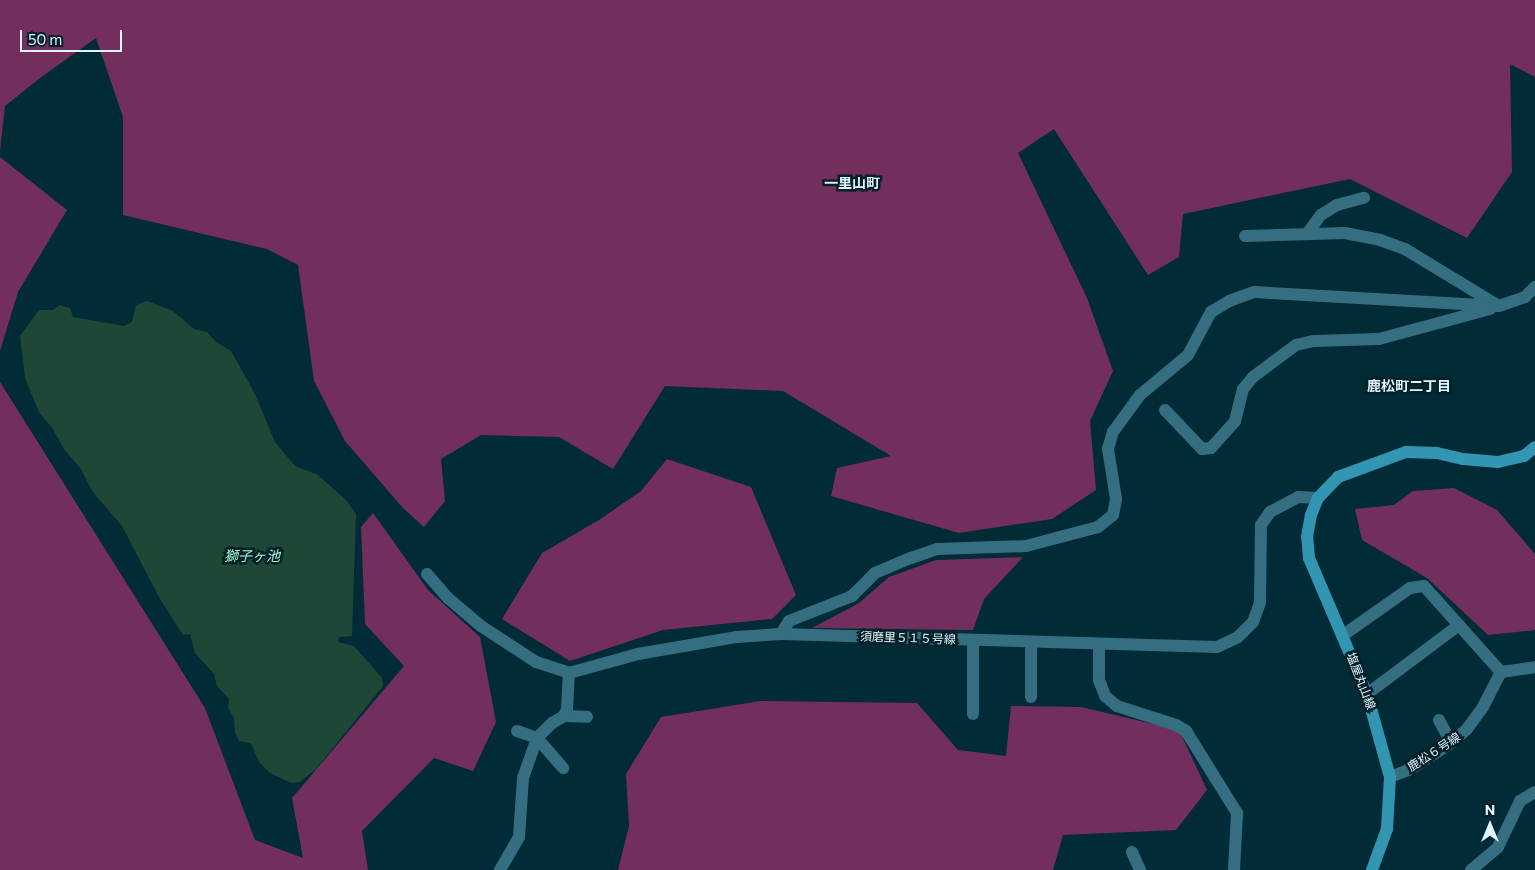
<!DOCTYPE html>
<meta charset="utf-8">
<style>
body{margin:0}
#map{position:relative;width:1535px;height:870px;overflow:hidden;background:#012b37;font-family:Commissioner,"Noto Sans JP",sans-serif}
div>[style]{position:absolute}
.green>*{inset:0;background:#722f5d}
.water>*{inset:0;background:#1e4835}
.street>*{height:12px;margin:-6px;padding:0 6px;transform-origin:6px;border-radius:6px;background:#356e80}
.secondary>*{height:12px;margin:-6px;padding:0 6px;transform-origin:6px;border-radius:6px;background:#3296b3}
span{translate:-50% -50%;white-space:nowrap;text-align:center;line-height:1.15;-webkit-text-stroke:5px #052029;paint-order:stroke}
.street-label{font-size:12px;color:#e0f5fd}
.neighbourhood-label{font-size:14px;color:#e0f5fd;font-weight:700}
.water-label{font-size:14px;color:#a1fbce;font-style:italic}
.north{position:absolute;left:1465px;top:800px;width:50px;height:50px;-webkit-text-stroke:4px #052029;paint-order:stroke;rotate:0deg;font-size:14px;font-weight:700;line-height:20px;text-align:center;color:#e0f5fd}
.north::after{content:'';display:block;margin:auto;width:18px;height:22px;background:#e0f5fd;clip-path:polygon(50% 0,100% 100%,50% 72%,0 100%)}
.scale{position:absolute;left:20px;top:30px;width:102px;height:22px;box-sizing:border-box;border:2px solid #e0f5fd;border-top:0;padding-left:6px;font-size:15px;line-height:18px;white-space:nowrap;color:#e0f5fd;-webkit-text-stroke:4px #052029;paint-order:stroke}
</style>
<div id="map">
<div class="green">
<i style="clip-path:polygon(0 0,1535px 0,1535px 77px,1510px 64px,1512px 172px,1467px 238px,1350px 179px,1183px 214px,1179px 257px,1148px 275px,1054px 129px,1018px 153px,1087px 298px,1113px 371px,1090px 421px,1096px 490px,1052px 519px,959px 533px,831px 496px,837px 468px,891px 456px,783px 391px,665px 386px,613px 469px,559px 437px,481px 435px,441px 459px,445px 501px,424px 527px,403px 508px,345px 441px,314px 381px,298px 265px,267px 249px,123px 215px,123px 117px,96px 38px,40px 78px,5px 106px,0 151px)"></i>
<i style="clip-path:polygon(0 157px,67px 210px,18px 292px,0 351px)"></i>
<i style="clip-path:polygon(0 382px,205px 708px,255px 840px,303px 858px,292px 798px,404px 666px,365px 624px,361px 527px,373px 513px,428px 590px,480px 637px,496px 722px,473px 771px,434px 758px,362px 831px,368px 870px,0 870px)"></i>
<i style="clip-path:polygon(667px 459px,751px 487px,796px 595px,772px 619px,663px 630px,570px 661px,502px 619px,542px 553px,599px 520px,641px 491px)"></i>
<i style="clip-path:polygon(1454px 488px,1497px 510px,1535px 554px,1535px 630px,1488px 635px,1427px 578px,1362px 540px,1355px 509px,1394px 505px,1413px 491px)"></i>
<i style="clip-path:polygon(1023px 557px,984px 599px,973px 630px,812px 628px,859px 603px,889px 577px,936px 560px)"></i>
<i style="clip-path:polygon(761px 701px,917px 703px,958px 750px,1006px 756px,1011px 706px,1081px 707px,1179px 730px,1207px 790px,1176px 830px,1063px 835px,1053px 870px,618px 870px,629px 826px,626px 774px,661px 717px)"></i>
</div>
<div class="water">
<i style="clip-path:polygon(147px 301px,173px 311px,194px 329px,207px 332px,216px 342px,231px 351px,255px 394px,275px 442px,295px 466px,318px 475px,347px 501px,356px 514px,352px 636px,339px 637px,338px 642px,354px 646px,382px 678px,383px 686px,316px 769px,300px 782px,291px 783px,270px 773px,259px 762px,251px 743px,239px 741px,235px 732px,234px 718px,228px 707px,229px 699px,217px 686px,214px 674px,195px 653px,190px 634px,183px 635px,160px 599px,122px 526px,92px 491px,81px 469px,64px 449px,53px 429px,39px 412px,25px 378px,20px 336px,39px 310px,53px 310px,59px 305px,70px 308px,73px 317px,124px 326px,132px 322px,136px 305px)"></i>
</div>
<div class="street">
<i style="left:1307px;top:234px;width:24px;rotate:-54deg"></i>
<i style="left:1321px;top:215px;width:19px;rotate:-32deg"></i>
<i style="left:1337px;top:205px;width:28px;rotate:-15deg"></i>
<i style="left:1245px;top:236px;width:100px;rotate:-1.7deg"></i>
<i style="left:1345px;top:233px;width:36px;rotate:11deg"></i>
<i style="left:1380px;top:240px;width:27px;rotate:20deg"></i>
<i style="left:1405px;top:249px;width:108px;rotate:31.3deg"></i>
<i style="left:1165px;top:410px;width:54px;rotate:46.5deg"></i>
<i style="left:1202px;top:449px;width:9px;rotate:-6deg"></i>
<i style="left:1211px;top:448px;width:36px;rotate:-48deg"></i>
<i style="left:1235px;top:421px;width:33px;rotate:-76deg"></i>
<i style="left:1243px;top:389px;width:16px;rotate:-50deg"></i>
<i style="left:1253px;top:377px;width:54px;rotate:-36.7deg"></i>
<i style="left:1296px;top:345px;width:18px;rotate:-13deg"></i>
<i style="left:1314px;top:341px;width:65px;rotate:-1.8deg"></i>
<i style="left:1379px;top:339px;width:115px;rotate:-15.1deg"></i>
<i style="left:427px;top:574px;width:32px;rotate:49deg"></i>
<i style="left:448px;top:598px;width:43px;rotate:40.3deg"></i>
<i style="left:481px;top:626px;width:66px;rotate:33.2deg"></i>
<i style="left:536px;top:662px;width:35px;rotate:18deg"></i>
<i style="left:569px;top:673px;width:72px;rotate:-15.4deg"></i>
<i style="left:638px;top:654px;width:99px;rotate:-9.8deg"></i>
<i style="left:736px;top:637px;width:45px;rotate:-3.8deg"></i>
<i style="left:781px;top:634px;width:436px;rotate:1.7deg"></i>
<i style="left:1217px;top:647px;width:23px;rotate:-25deg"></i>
<i style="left:1238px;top:637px;width:21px;rotate:-45deg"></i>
<i style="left:1253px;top:622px;width:20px;rotate:-70deg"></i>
<i style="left:1260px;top:603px;width:78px;rotate:-89.3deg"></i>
<i style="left:1261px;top:525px;width:16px;rotate:-55deg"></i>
<i style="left:1270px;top:512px;width:32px;rotate:-28deg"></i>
<i style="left:1298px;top:497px;width:20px;rotate:3deg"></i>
<i style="left:781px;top:634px;width:15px;rotate:-58deg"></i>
<i style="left:789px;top:621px;width:68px;rotate:-21.6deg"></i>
<i style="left:852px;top:596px;width:33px;rotate:-45deg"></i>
<i style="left:875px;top:573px;width:39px;rotate:-23deg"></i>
<i style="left:911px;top:558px;width:28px;rotate:-19deg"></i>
<i style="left:937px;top:549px;width:89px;rotate:-1.9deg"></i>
<i style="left:1026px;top:546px;width:74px;rotate:-14.8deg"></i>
<i style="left:1098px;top:527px;width:19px;rotate:-39deg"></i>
<i style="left:1113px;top:515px;width:16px;rotate:-79deg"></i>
<i style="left:1116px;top:499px;width:51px;rotate:-99.1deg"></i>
<i style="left:1108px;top:449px;width:18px;rotate:-74deg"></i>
<i style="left:1113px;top:432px;width:46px;rotate:-53.9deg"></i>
<i style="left:1140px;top:395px;width:62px;rotate:-39.8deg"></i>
<i style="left:1188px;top:355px;width:49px;rotate:-61.9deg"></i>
<i style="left:1211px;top:312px;width:21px;rotate:-31deg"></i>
<i style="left:1229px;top:301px;width:27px;rotate:-20deg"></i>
<i style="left:1254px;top:292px;width:245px;rotate:3.3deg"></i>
<i style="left:1499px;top:306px;width:28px;rotate:-19deg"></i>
<i style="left:1525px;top:297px;width:14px;rotate:-45deg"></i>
<i style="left:1342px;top:636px;width:83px;rotate:-35.2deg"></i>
<i style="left:1410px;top:588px;width:14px;rotate:-8deg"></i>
<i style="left:1424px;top:586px;width:115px;rotate:48.2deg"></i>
<i style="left:973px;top:640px;width:74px;rotate:90deg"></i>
<i style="left:1031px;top:642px;width:55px;rotate:90deg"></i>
<i style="left:1099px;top:644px;width:36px;rotate:90deg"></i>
<i style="left:1099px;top:680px;width:17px;rotate:69deg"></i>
<i style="left:1105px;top:696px;width:16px;rotate:40deg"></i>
<i style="left:1117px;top:706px;width:62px;rotate:17.9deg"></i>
<i style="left:1176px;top:725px;width:12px;rotate:31deg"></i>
<i style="left:1186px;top:731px;width:97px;rotate:58.1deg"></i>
<i style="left:1237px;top:813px;width:57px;rotate:93deg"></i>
<i style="left:1367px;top:694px;width:115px;rotate:-36.9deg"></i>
<i style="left:564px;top:716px;width:23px;rotate:2deg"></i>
<i style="left:1439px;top:720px;width:26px;rotate:62deg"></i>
<i style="left:517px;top:731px;width:21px;rotate:19deg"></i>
<i style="left:537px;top:738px;width:40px;rotate:49deg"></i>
<i style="left:1390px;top:777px;width:22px;rotate:-21deg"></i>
<i style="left:1411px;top:769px;width:48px;rotate:-33deg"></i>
<i style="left:1451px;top:743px;width:21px;rotate:-41deg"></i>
<i style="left:1467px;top:729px;width:27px;rotate:-54deg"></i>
<i style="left:1483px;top:707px;width:39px;rotate:-63deg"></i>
<i style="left:1501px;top:672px;width:34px;rotate:-8deg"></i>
<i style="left:1132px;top:852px;width:20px;rotate:66deg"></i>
<i style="left:500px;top:870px;width:38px;rotate:-60deg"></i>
<i style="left:519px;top:837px;width:59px;rotate:-86.1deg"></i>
<i style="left:523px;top:778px;width:42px;rotate:-70.7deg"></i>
<i style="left:537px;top:738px;width:21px;rotate:-45deg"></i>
<i style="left:552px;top:723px;width:14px;rotate:-30deg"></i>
<i style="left:564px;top:716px;width:8px;rotate:-67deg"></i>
<i style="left:567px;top:709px;width:36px;rotate:-87deg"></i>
<i style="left:1471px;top:870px;width:35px;rotate:-40deg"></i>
<i style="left:1498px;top:847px;width:51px;rotate:-64.4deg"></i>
<i style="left:1520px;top:801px;width:17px;rotate:-31deg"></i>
</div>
<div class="secondary">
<i style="left:1372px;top:870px;width:44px;rotate:-69.9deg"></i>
<i style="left:1387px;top:829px;width:52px;rotate:-86.7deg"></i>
<i style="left:1390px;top:777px;width:86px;rotate:-105.5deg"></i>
<i style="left:1367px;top:694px;width:148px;rotate:-113.1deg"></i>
<i style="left:1309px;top:558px;width:21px;rotate:-95deg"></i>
<i style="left:1307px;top:537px;width:22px;rotate:-80deg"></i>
<i style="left:1311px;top:515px;width:18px;rotate:-68deg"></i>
<i style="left:1318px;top:498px;width:29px;rotate:-46deg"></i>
<i style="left:1338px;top:477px;width:72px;rotate:-20.2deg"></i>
<i style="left:1406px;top:452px;width:31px;rotate:2deg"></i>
<i style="left:1437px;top:453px;width:27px;rotate:13deg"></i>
<i style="left:1463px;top:459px;width:35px;rotate:5deg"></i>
<i style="left:1498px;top:462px;width:27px;rotate:-13deg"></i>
<i style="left:1524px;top:456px;width:14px;rotate:-39deg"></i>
</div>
<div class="street-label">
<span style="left:908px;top:638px;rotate:2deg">須磨里５１５号線</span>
<span style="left:1361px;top:681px;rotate:69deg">塩屋丸山線</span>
<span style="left:1434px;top:752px;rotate:-33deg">鹿松６号線</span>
</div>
<div class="neighbourhood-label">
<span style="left:852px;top:183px">一里山町</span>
<span style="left:1409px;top:386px">鹿松町二丁目</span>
</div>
<div class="water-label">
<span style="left:252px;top:556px">獅子ヶ池</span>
</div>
<div class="north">N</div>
<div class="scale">50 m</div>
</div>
